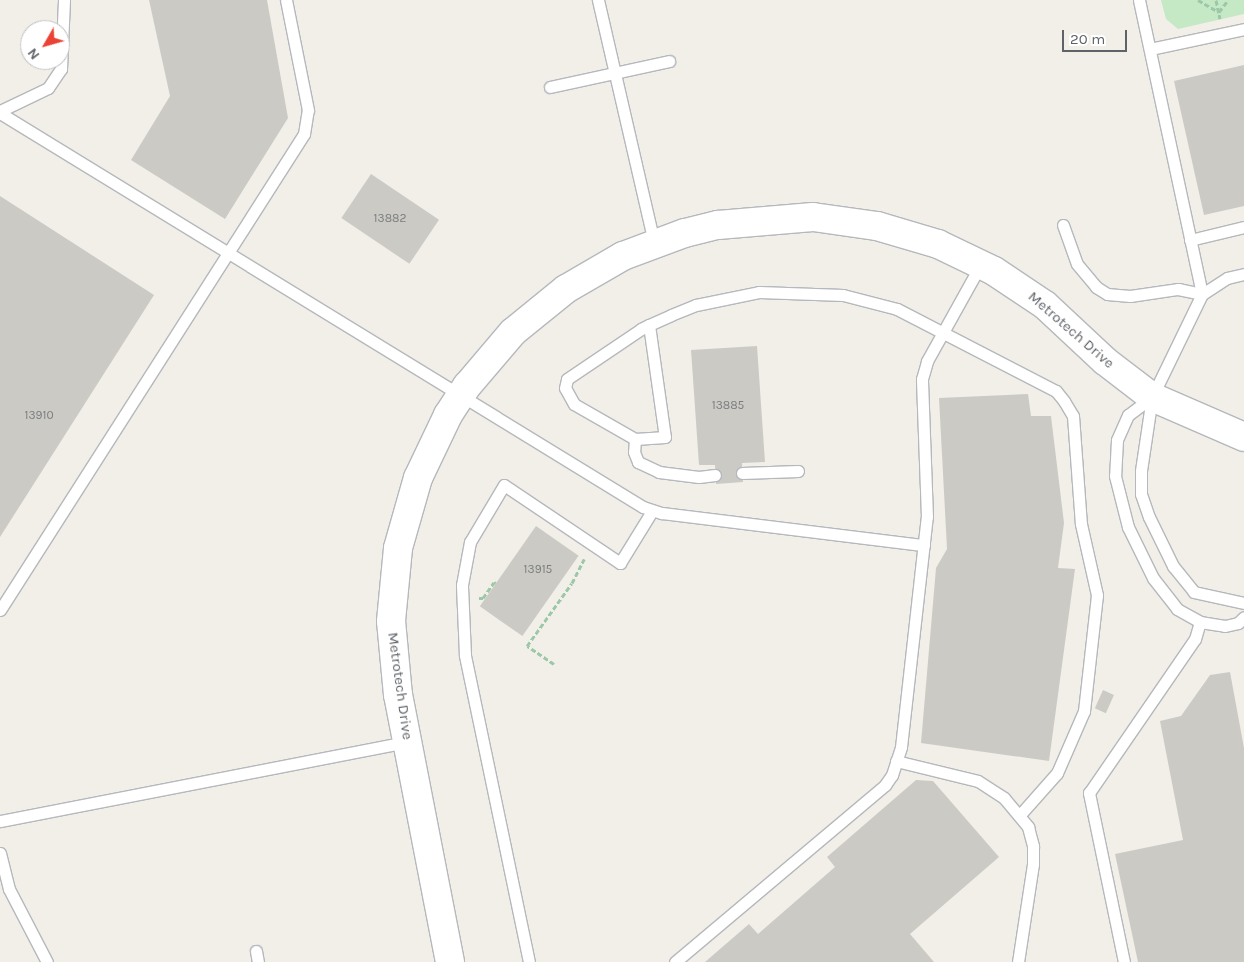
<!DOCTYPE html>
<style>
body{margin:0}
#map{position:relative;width:1244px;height:962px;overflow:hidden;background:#f1efe8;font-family:Karla,sans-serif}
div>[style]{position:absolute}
.green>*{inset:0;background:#c5e8c5}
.building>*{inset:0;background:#cccac5;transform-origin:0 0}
.path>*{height:3px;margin-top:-1.5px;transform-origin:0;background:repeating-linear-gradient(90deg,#9cc7a9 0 5px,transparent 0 7.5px)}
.roads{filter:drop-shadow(1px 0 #b5b8bc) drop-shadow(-1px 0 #b5b8bc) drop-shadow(0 1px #b5b8bc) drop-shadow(0 -1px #b5b8bc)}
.lane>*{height:11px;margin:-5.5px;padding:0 5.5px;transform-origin:5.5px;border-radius:5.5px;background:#fff}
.secondary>*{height:28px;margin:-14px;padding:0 14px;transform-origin:14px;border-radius:14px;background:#fff}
span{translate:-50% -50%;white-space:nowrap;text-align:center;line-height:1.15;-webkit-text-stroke:5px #fff;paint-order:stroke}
.number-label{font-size:12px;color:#7a7d7f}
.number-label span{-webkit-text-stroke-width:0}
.street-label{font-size:15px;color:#5f6368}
.north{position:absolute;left:20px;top:20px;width:50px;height:50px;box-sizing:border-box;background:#fff;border:1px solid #bfc1c3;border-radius:50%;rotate:232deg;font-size:14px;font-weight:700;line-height:20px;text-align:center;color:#5f6368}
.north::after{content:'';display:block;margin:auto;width:18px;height:22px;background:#ea4335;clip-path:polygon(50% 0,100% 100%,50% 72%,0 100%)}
.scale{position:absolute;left:1062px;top:30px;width:65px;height:22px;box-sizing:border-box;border:2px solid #5f6368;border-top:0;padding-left:6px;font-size:15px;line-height:18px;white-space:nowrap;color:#5f6368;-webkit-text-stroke:4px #fff;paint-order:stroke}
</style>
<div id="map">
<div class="green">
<i style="clip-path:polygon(1161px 0,1244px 0,1244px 14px,1178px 29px,1166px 19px)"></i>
</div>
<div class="building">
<i style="clip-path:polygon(149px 0,267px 0,288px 118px,225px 219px,131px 160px,170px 96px)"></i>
<i style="clip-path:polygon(1244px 65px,1244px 206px,1204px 215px,1174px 81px)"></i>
<i style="left:371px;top:174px;width:82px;height:53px;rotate:34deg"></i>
<i style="clip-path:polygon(0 196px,154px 295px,0 537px)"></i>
<i style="clip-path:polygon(757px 346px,765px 462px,742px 463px,743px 482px,716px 484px,715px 465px,699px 465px,691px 350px)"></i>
<i style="clip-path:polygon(1028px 394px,1031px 416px,1051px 416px,1064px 523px,1058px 568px,1075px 569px,1049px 761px,921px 743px,936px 568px,947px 549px,939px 398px)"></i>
<i style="left:536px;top:526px;width:52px;height:98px;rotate:35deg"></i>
<i style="clip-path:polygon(1230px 672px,1244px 748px,1244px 962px,1138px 962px,1115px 854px,1183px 840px,1160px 721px,1181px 716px,1210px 675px)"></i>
<i style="left:1103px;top:690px;width:12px;height:20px;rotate:24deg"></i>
<i style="clip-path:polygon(916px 780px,933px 781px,999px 857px,910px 934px,934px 962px,705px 962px,749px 924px,758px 934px,835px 867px,827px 857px)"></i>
</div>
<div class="path">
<i style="left:1198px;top:0;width:24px;rotate:30deg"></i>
<i style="left:1219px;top:12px;width:15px;rotate:-53deg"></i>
<i style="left:1216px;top:0;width:19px;rotate:78deg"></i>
<i style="left:479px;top:598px;width:4px"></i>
<i style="left:483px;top:598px;width:19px;rotate:-55deg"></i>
<i style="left:494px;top:582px;width:2px;rotate:27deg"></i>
<i style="left:554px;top:664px;width:32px;rotate:-146deg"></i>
<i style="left:527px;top:646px;width:77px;rotate:-54.5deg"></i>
<i style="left:572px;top:583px;width:27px;rotate:-63deg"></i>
</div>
<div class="roads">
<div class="lane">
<i style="left:598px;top:0;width:249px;rotate:77deg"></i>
<i style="left:1139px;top:0;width:301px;rotate:77.9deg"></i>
<i style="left:1150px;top:49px;width:96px;rotate:-12deg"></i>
<i style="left:550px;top:87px;width:122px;rotate:-12.3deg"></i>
<i style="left:0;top:111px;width:53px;rotate:-25.6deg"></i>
<i style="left:48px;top:88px;width:23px;rotate:-56deg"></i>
<i style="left:61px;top:69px;width:69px;rotate:-87.5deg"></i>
<i style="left:0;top:113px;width:754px;rotate:31.5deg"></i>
<i style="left:643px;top:507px;width:20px;rotate:18deg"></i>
<i style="left:662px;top:513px;width:264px;rotate:7deg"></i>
<i style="left:1063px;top:225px;width:41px;rotate:70.3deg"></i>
<i style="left:1077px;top:264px;width:30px;rotate:50deg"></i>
<i style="left:1096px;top:287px;width:13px;rotate:32deg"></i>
<i style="left:1107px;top:294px;width:23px;rotate:5deg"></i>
<i style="left:1130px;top:296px;width:49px;rotate:-8.3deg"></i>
<i style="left:1178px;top:289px;width:25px;rotate:12deg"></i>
<i style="left:1190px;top:240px;width:56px;rotate:-13.5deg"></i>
<i style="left:1244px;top:274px;width:17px;rotate:167deg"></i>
<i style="left:1227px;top:278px;width:30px;rotate:147deg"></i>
<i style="left:1202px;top:294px;width:114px;rotate:115.9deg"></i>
<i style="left:1152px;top:397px;width:75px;rotate:98.5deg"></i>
<i style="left:1141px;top:471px;width:23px;rotate:90deg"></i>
<i style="left:1141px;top:494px;width:24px;rotate:71deg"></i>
<i style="left:1149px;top:517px;width:55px;rotate:63.9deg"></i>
<i style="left:1173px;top:566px;width:33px;rotate:51deg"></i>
<i style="left:1194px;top:592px;width:51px;rotate:12.4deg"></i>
<i style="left:649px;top:325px;width:113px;rotate:81.9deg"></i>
<i style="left:665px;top:437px;width:30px;rotate:176deg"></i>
<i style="left:635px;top:439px;width:70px;rotate:-150.2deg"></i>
<i style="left:574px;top:404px;width:18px;rotate:-119deg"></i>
<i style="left:565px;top:388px;width:9px;rotate:-77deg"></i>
<i style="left:567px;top:379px;width:89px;rotate:-34deg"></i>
<i style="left:641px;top:329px;width:9px;rotate:-27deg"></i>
<i style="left:649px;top:325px;width:24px;rotate:-24deg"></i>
<i style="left:671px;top:315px;width:27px;rotate:-22deg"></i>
<i style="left:696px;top:305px;width:64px;rotate:-11.7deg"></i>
<i style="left:759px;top:292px;width:84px;rotate:2deg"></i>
<i style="left:843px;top:295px;width:56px;rotate:14.5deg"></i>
<i style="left:897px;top:309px;width:179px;rotate:27.3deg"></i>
<i style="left:1056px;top:391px;width:13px;rotate:51deg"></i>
<i style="left:1064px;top:401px;width:17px;rotate:59deg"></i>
<i style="left:1073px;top:416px;width:108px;rotate:85.8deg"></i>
<i style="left:1081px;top:524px;width:73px;rotate:77.3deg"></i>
<i style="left:1097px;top:595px;width:117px;rotate:96.4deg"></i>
<i style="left:1084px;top:711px;width:68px;rotate:113.5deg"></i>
<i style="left:1057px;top:773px;width:57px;rotate:131.5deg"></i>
<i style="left:1152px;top:397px;width:30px;rotate:143deg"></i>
<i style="left:1128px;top:415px;width:27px;rotate:114deg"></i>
<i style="left:1117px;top:440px;width:36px;rotate:93deg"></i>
<i style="left:1115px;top:476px;width:53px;rotate:75.7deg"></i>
<i style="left:1128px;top:527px;width:57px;rotate:63.9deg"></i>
<i style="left:1153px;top:578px;width:39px;rotate:52deg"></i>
<i style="left:1177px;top:609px;width:26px;rotate:29deg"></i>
<i style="left:1200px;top:622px;width:25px;rotate:9deg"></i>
<i style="left:1225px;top:626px;width:13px;rotate:-13deg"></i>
<i style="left:1238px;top:623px;width:8px;rotate:-45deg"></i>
<i style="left:635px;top:439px;width:13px;rotate:94deg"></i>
<i style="left:634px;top:452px;width:11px;rotate:68deg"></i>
<i style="left:638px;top:462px;width:23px;rotate:25deg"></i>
<i style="left:659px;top:472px;width:40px;rotate:7.1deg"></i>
<i style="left:699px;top:477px;width:16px;rotate:-7deg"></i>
<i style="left:742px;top:473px;width:56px;rotate:-2deg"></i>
<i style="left:0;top:610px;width:565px;rotate:-57.44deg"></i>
<i style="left:304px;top:134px;width:24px;rotate:-81deg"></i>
<i style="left:308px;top:110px;width:112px;rotate:-101.3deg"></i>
<i style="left:896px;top:761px;width:84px;rotate:13.7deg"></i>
<i style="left:978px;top:781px;width:31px;rotate:33deg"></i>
<i style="left:1004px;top:798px;width:38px;rotate:50deg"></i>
<i style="left:1028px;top:827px;width:20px;rotate:75deg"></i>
<i style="left:1033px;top:846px;width:18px;rotate:90deg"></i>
<i style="left:1033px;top:864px;width:99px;rotate:98.7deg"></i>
<i style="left:0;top:821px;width:415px;rotate:-11deg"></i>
<i style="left:0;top:853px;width:37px;rotate:76deg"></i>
<i style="left:9px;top:889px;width:82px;rotate:62.5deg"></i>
<i style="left:256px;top:951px;width:11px;rotate:80deg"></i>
<i style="left:529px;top:962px;width:314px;rotate:-101.8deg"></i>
<i style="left:465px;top:655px;width:70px;rotate:-92.5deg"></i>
<i style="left:462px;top:585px;width:44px;rotate:-79.5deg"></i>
<i style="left:470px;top:542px;width:66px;rotate:-59.2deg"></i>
<i style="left:504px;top:485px;width:140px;rotate:33.9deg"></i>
<i style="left:620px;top:563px;width:61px;rotate:-58.4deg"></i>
<i style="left:675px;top:962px;width:275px;rotate:-40.1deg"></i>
<i style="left:885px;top:785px;width:12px;rotate:-55deg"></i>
<i style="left:892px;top:775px;width:29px;rotate:-72deg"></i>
<i style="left:901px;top:747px;width:231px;rotate:-83.6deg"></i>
<i style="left:927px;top:517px;width:138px;rotate:-92.1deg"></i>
<i style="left:922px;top:379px;width:19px;rotate:-74deg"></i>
<i style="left:927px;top:361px;width:111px;rotate:-60.9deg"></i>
<i style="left:1124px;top:962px;width:173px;rotate:-101.7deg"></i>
<i style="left:1089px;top:793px;width:187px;rotate:-55.5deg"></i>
<i style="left:1195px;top:639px;width:18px;rotate:-74deg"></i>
</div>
<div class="secondary">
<i style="left:450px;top:962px;width:272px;rotate:-101deg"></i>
<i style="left:398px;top:695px;width:74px;rotate:-95.4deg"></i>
<i style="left:391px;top:621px;width:73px;rotate:-84.5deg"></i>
<i style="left:398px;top:548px;width:73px;rotate:-74.1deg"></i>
<i style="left:418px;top:478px;width:70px;rotate:-64.5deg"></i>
<i style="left:448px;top:415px;width:35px;rotate:-57deg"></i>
<i style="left:467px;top:386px;width:71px;rotate:-49.6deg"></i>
<i style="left:513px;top:332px;width:68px;rotate:-39.1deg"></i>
<i style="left:566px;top:289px;width:66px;rotate:-30.1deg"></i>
<i style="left:623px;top:256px;width:66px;rotate:-20.4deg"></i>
<i style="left:685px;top:233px;width:34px;rotate:-14deg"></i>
<i style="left:718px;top:225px;width:95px;rotate:-4.8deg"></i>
<i style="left:813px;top:217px;width:65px;rotate:8deg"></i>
<i style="left:877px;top:226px;width:64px;rotate:16.4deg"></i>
<i style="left:938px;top:244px;width:62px;rotate:25.7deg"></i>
<i style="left:994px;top:271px;width:61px;rotate:33.7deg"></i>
<i style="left:1045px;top:305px;width:82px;rotate:43deg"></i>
<i style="left:1105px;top:361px;width:59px;rotate:37.5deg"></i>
<i style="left:1152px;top:397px;width:100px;rotate:23.5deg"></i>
</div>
</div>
<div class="number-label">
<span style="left:390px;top:219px">13882</span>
<span style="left:728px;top:406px">13885</span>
<span style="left:39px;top:416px">13910</span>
<span style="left:538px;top:570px">13915</span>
</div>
<div class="street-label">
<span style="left:1071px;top:330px;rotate:41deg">Metrotech Drive</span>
<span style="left:400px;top:686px;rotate:82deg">Metrotech Drive</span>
</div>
<div class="north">N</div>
<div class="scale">20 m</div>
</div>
